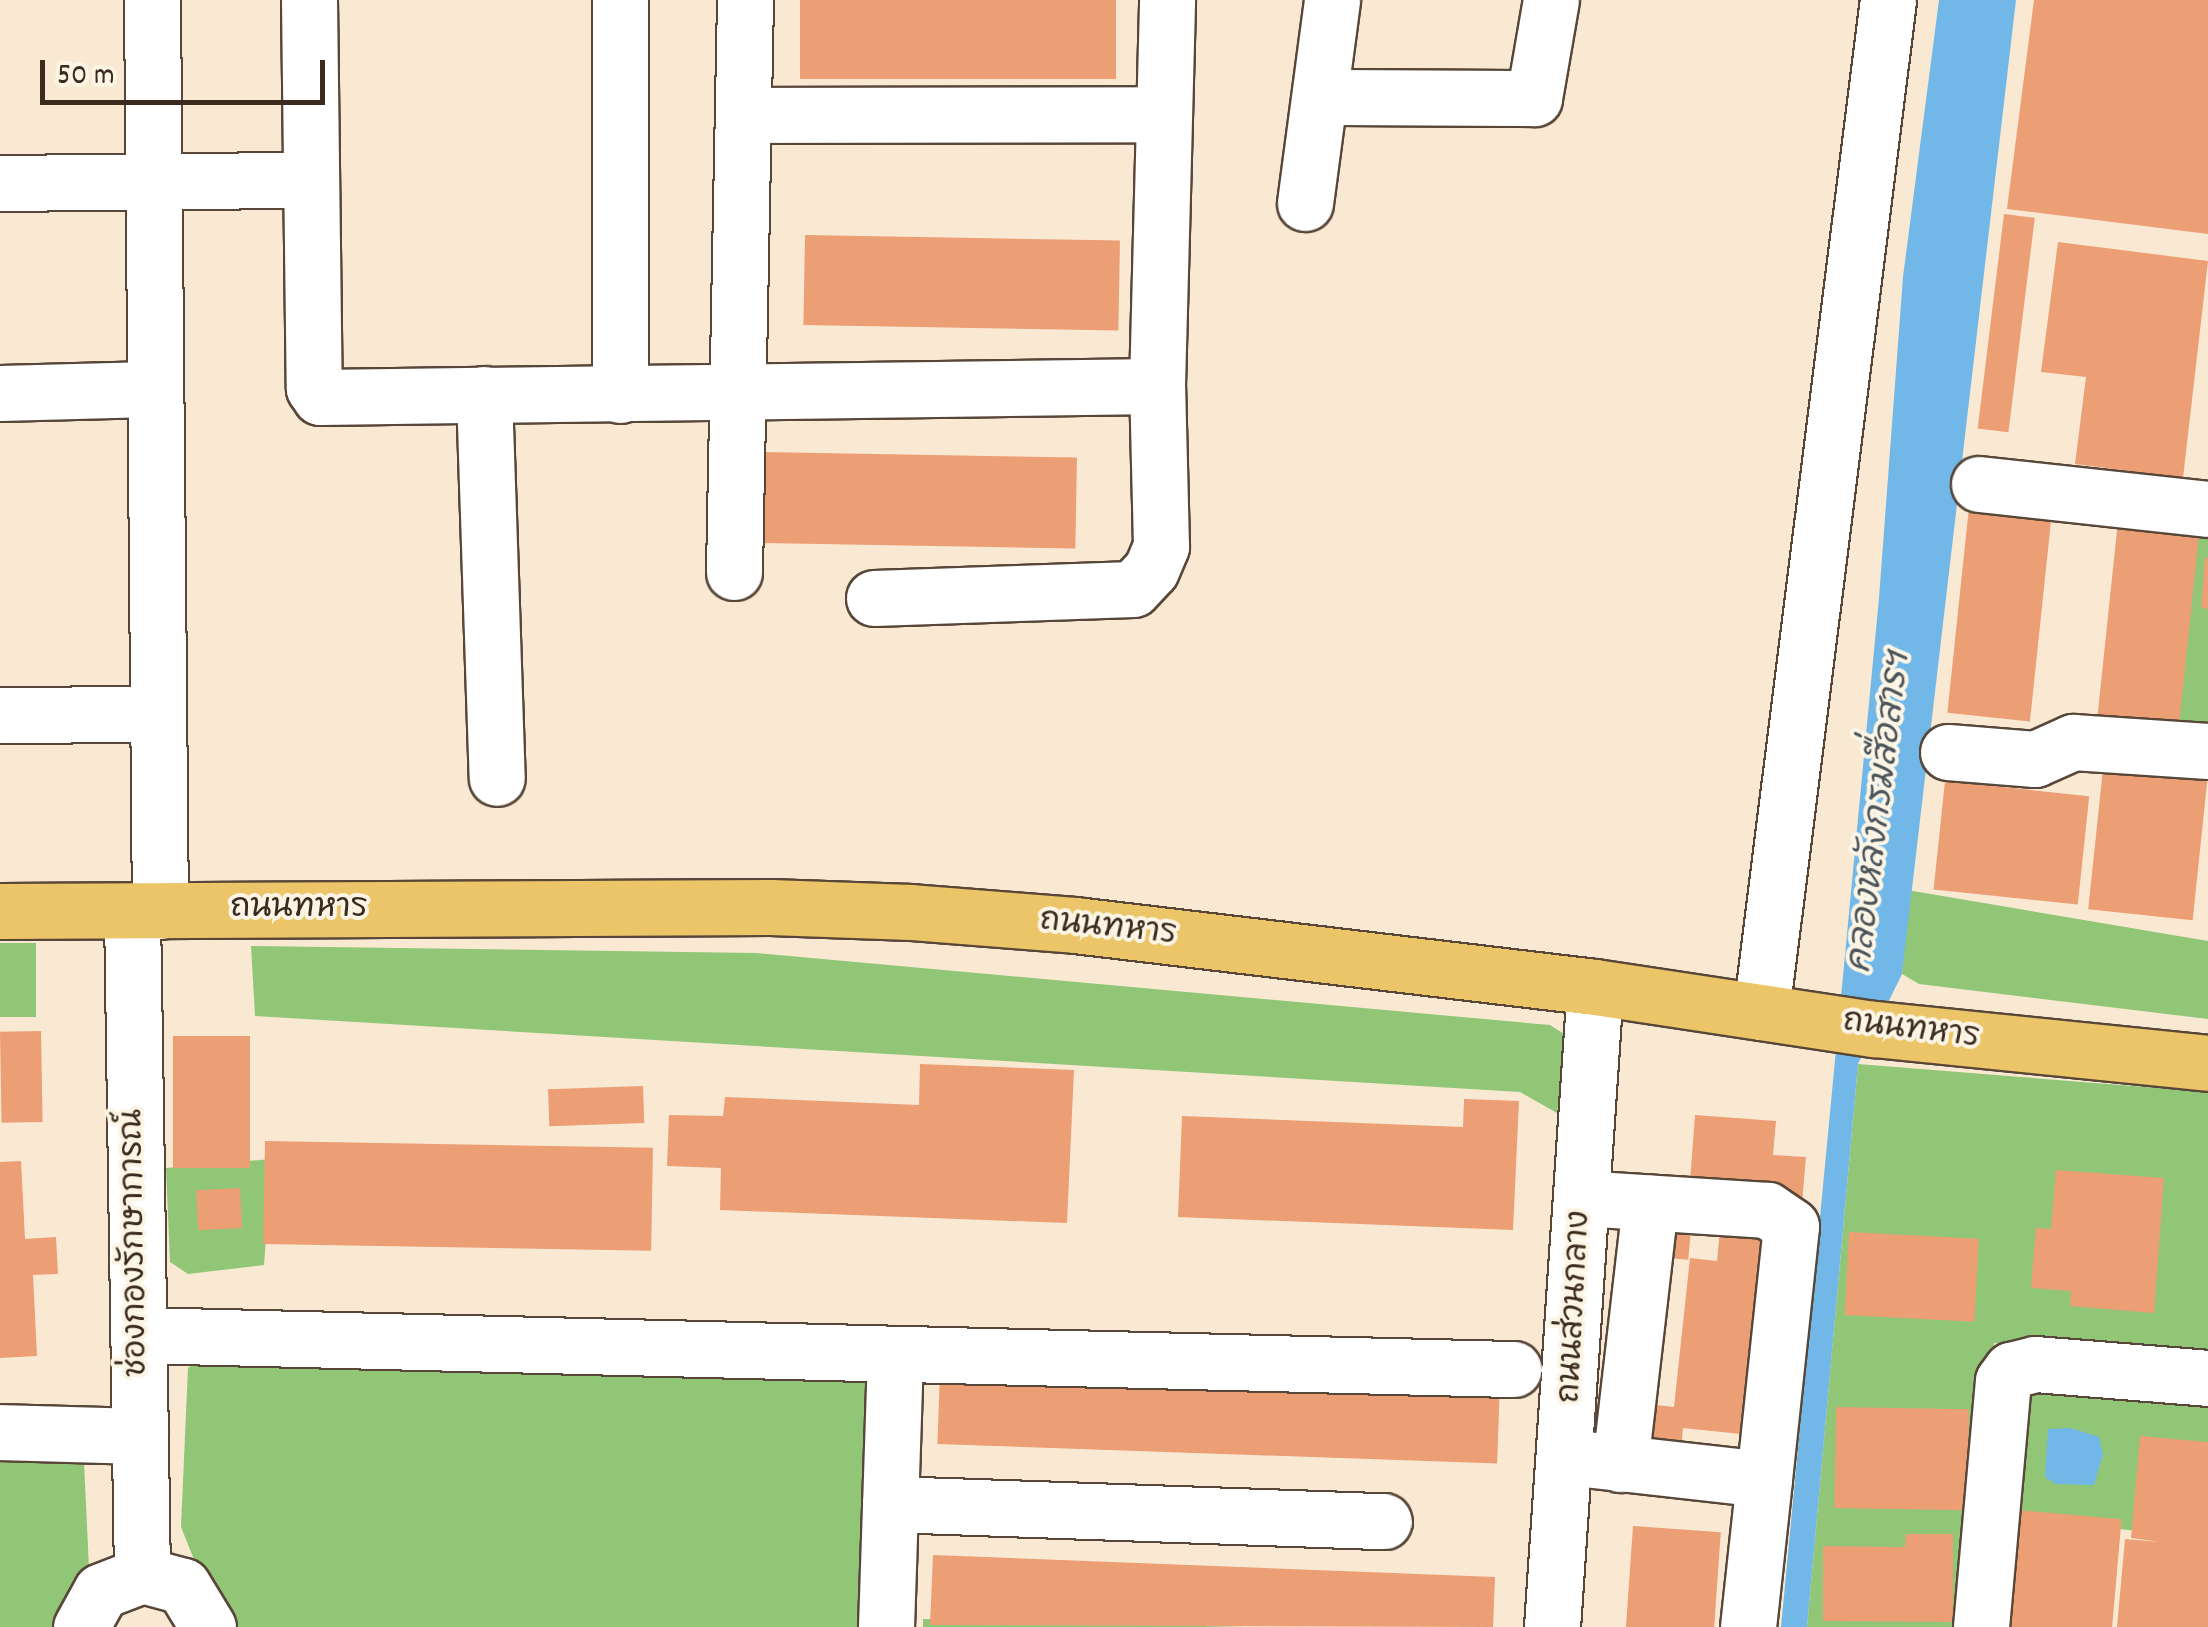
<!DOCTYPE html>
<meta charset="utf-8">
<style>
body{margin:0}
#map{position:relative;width:2208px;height:1627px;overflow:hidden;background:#f9e9d3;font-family:Dekko,"Playpen Sans Thai",sans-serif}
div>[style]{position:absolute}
.green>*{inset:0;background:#91c677;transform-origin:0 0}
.water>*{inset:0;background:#71b8e8}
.building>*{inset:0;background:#ec9e75;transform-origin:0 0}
.roads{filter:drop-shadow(2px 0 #584739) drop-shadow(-2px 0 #584739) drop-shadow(0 2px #584739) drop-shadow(0 -2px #584739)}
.minor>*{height:55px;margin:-27.5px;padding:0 27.5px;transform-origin:27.5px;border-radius:27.5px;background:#fff}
.major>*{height:55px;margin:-27.5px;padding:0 27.5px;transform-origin:27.5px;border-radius:27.5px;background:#ecc569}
span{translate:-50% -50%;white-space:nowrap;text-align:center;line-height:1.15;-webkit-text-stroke:8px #fcf5e5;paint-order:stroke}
.street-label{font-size:32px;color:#3b2a1e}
.water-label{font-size:35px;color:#4b555b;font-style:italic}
.scale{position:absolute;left:40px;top:60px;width:285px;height:45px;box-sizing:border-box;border:5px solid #3b2a1e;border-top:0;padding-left:12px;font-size:30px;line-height:35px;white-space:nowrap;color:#3b2a1e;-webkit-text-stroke:8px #fcf5e5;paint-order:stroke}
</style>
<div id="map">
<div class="green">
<i style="clip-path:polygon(2190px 516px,2208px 519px,2208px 726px,2160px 716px)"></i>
<i style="clip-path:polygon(1907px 890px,2208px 941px,2208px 1019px,1919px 984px,1902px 974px)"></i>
<i style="left:0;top:943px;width:36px;height:74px"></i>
<i style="clip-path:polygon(251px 946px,757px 953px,1550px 1025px,1569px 1037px,1557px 1113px,1520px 1092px,255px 1016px)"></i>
<i style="clip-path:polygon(1858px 1064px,2208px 1092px,2208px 1361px,1994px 1343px,1962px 1627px,1807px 1627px)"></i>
<i style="clip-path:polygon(272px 1159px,264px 1265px,188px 1274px,170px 1262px,166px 1168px)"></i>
<i style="clip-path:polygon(205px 1353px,868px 1371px,857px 1627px,221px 1627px,181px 1527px,188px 1368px)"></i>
<i style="clip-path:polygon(2021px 1384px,2208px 1400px,2208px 1455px,2147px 1532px,1998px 1516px)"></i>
<i style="clip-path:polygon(0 1458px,84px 1462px,90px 1590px,73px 1627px,0 1627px)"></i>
<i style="clip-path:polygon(923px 1619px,1244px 1627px,923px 1627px)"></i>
</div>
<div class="water">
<i style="clip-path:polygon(1939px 0,2016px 0,1902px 974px,1858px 1064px,1807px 1627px,1781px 1627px,1879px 598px,1903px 277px)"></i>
<i style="clip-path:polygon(2070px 1428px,2099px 1437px,2103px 1454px,2094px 1485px,2056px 1484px,2045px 1477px,2048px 1429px)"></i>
</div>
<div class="building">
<i style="left:800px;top:0;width:316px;height:79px"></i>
<i style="clip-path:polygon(2034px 0,2208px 0,2208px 234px,2007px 209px)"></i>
<i style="left:2004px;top:214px;width:31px;height:216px;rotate:7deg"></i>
<i style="left:805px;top:235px;width:315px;height:90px;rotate:1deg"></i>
<i style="clip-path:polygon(2058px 242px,2208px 261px,2183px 478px,2075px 464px,2086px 377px,2041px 372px)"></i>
<i style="left:762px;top:452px;width:315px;height:91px;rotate:1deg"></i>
<i style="left:1969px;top:507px;width:83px;height:207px;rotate:6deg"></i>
<i style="left:2118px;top:521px;width:82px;height:207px;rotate:6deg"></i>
<i style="clip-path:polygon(2205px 558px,2208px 558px,2208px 609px,2201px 608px)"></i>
<i style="left:2104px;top:759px;width:105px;height:151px;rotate:6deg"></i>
<i style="left:1945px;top:781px;width:145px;height:109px;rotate:6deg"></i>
<i style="left:41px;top:1031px;width:91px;height:41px;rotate:89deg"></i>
<i style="left:250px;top:1036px;width:132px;height:77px;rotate:90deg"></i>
<i style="clip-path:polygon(920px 1064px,1074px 1070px,1067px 1223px,720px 1210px,721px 1168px,667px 1166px,669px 1115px,723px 1116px,725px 1097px,919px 1105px)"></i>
<i style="left:643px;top:1086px;width:37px;height:95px;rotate:88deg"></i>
<i style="clip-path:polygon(1464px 1099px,1519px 1101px,1513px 1230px,1178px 1217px,1182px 1116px,1463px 1127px)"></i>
<i style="clip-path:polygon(1695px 1115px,1776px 1121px,1773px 1155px,1806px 1157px,1802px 1203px,1689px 1195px)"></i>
<i style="left:265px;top:1141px;width:388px;height:103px;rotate:1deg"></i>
<i style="clip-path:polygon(21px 1161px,25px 1239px,56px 1237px,58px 1274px,33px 1275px,37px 1356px,0 1358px,0 1162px)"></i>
<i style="clip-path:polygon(2056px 1170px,2164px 1178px,2154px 1313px,2070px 1306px,2071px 1291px,2031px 1288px,2036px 1228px,2051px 1229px)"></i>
<i style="left:240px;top:1188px;width:40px;height:44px;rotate:87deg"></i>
<i style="left:1658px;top:1227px;width:33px;height:30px;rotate:5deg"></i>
<i style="clip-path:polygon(1720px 1230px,1763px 1235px,1741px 1434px,1683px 1428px,1681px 1449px,1634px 1444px,1638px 1403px,1674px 1407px,1690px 1258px,1717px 1261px)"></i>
<i style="left:1849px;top:1232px;width:130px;height:83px;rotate:3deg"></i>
<i style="left:940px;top:1371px;width:560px;height:73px;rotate:2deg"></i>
<i style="left:1836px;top:1407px;width:133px;height:101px;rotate:1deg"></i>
<i style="clip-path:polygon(2140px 1436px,2208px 1442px,2208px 1627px,2117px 1627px,2125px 1539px,2160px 1542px,2131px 1538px)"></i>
<i style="left:2005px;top:1509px;width:117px;height:119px;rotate:5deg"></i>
<i style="left:1633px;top:1526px;width:88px;height:101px;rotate:4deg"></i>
<i style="clip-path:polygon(1906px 1534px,1953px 1534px,1953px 1622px,1823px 1621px,1823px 1546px,1905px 1547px)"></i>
<i style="clip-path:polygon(933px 1555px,1495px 1577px,1493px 1627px,930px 1625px)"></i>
</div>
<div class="roads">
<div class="minor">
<i style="left:152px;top:0;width:911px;rotate:89.5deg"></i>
<i style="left:309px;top:0;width:388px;rotate:89.3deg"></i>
<i style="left:314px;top:388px;width:11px;rotate:56deg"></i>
<i style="left:320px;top:397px;width:837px;rotate:-0.75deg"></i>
<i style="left:1320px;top:97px;width:214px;rotate:0.3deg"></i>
<i style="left:1534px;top:98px;width:99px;rotate:-80.2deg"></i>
<i style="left:743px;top:115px;width:421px;rotate:-0.1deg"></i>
<i style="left:0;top:183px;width:311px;rotate:-0.6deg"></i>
<i style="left:1305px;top:203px;width:205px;rotate:-82.4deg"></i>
<i style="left:0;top:393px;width:151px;rotate:-1.5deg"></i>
<i style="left:484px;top:394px;width:384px;rotate:88.1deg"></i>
<i style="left:620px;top:395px;width:395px;rotate:-90deg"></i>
<i style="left:1979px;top:484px;width:230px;rotate:6.2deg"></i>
<i style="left:734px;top:572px;width:572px;rotate:-88.9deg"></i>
<i style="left:874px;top:598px;width:259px;rotate:-2deg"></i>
<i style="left:1133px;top:589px;width:26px;rotate:-47deg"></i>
<i style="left:1151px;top:570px;width:26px;rotate:-67deg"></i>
<i style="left:1161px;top:546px;width:160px;rotate:-91.4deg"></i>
<i style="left:1157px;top:386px;width:386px;rotate:-88.5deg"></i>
<i style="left:0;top:715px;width:156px;rotate:-0.4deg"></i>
<i style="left:1948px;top:752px;width:87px;rotate:4.6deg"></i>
<i style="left:2035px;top:759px;width:42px;rotate:-24.1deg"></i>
<i style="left:2073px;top:742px;width:135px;rotate:3.8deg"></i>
<i style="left:132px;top:911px;width:664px;rotate:89.14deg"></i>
<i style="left:1761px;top:1012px;width:1020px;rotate:-82.85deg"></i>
<i style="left:139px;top:1335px;width:1375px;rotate:1.42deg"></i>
<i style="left:0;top:1432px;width:140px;rotate:1.6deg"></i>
<i style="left:1567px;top:1457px;width:198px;rotate:6.4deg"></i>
<i style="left:1764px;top:1479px;width:254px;rotate:-83.9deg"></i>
<i style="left:1791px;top:1226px;width:29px;rotate:-146deg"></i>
<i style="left:1767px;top:1210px;width:184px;rotate:-176.3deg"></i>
<i style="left:1620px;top:1464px;width:263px;rotate:-83.4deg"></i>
<i style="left:890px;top:1504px;width:494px;rotate:2deg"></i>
<i style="left:81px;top:1627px;width:41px;rotate:-60.9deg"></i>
<i style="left:101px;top:1591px;width:44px;rotate:-21.3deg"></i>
<i style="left:142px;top:1575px;width:42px;rotate:15deg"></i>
<i style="left:183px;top:1586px;width:48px;rotate:58.6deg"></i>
<i style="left:886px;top:1627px;width:273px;rotate:-88.1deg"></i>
<i style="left:1552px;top:1627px;width:641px;rotate:-86.16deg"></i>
<i style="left:1748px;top:1627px;width:149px;rotate:-83.8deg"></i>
<i style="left:1981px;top:1627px;width:247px;rotate:-84.9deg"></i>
<i style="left:2003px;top:1381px;width:14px;rotate:-54deg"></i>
<i style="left:2011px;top:1370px;width:25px;rotate:-14deg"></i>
<i style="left:2035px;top:1364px;width:174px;rotate:4.6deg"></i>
</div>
<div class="major">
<i style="left:0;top:911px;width:770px;rotate:-0.3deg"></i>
<i style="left:770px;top:907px;width:141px;rotate:2deg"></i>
<i style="left:911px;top:912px;width:165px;rotate:4.5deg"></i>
<i style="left:1075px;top:925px;width:524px;rotate:6.8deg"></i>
<i style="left:1595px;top:987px;width:282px;rotate:8.6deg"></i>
<i style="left:1874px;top:1029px;width:336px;rotate:5.8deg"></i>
</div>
</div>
<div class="street-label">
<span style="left:299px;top:910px">ถนนทหาร</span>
<span style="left:1108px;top:930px;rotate:6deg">ถนนทหาร</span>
<span style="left:1911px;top:1032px;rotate:7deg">ถนนทหาร</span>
<span style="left:137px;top:1243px;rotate:-91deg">ช่องกองรักษาการณ์</span>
<span style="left:1577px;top:1307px;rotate:-87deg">ถนนส่วนกลาง</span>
</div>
<div class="water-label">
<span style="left:1881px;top:812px;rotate:-83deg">คลองหลังกรมสื่อสารฯ</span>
</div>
<div class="scale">50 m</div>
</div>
